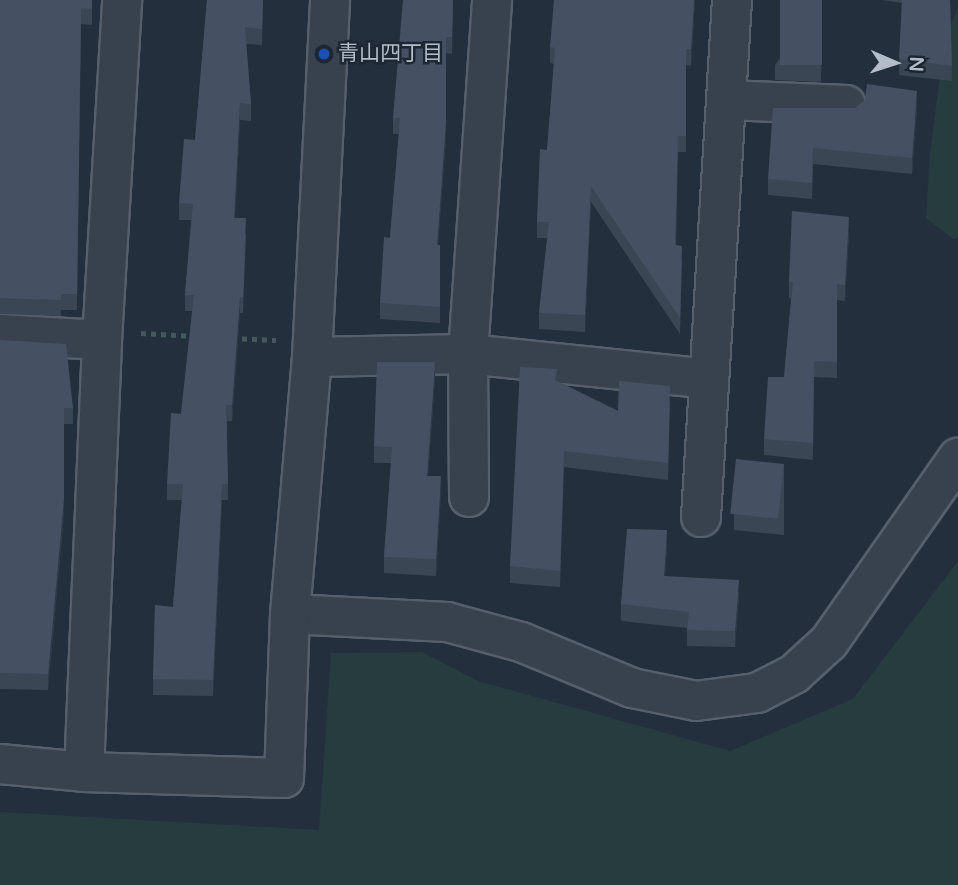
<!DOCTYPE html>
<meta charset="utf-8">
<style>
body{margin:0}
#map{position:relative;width:958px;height:885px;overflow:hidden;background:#242f3e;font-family:"Varela Round","Noto Sans JP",sans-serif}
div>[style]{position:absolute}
.green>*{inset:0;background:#263c3f}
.path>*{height:4.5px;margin-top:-2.25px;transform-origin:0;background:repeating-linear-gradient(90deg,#44595c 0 5px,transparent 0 10px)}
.roads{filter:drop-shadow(2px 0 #565f6c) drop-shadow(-2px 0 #565f6c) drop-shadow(0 2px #565f6c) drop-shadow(0 -2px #565f6c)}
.minor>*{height:38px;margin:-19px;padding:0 19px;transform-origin:19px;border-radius:19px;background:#38414e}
.wall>*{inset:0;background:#3b4654}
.shaded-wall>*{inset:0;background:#303945}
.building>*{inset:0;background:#455162;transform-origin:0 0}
.dots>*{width:19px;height:19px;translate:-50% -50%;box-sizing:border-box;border:4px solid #1d2633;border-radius:50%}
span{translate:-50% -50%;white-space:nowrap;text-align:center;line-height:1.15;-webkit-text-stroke:5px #1d2633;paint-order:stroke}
.poi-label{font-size:21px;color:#b4bcc9}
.left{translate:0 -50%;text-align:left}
.north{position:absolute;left:860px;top:28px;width:70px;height:70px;-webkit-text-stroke:5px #1d2633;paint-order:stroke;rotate:93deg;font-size:19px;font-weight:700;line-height:28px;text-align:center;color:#b4bcc9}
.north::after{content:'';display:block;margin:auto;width:24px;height:32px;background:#b4bcc9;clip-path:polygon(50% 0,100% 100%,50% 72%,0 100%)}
</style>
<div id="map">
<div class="green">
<i style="clip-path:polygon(958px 8px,958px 237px,953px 239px,926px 218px,930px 152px,945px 38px)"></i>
<i style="clip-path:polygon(958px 561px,958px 885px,0 885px,0 812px,319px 830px,331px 653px,422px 652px,478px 681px,730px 751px,853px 699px)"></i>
</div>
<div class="path">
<i style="left:141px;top:333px;width:54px;rotate:3.2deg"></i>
<i style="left:232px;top:338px;width:44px;rotate:2.6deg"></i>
</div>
<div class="roads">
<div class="minor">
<i style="left:728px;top:100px;width:118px;rotate:2.4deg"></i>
<i style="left:0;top:334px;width:102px;rotate:3.4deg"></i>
<i style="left:312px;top:357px;width:156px;rotate:-1.1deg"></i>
<i style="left:468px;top:354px;width:242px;rotate:5.9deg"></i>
<i style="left:469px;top:497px;width:143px;rotate:-90.4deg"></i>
<i style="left:468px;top:354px;width:355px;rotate:-86.1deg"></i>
<i style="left:701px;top:517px;width:518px;rotate:-86.57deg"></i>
<i style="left:290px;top:614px;width:157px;rotate:2.9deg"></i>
<i style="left:447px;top:622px;width:77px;rotate:15.1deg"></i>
<i style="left:521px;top:642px;width:120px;rotate:22.5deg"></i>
<i style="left:632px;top:688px;width:65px;rotate:11.5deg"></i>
<i style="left:696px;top:701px;width:62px;rotate:-7.5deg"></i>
<i style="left:757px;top:693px;width:42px;rotate:-27.2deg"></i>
<i style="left:794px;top:674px;width:47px;rotate:-42.4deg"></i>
<i style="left:829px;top:642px;width:225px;rotate:-55deg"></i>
<i style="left:0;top:764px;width:84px;rotate:5.4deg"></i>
<i style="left:84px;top:772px;width:200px;rotate:1.7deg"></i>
<i style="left:284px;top:778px;width:164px;rotate:-87.9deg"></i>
<i style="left:290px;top:614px;width:258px;rotate:-85.1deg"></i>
<i style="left:312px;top:357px;width:357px;rotate:-87.1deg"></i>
<i style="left:84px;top:772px;width:432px;rotate:-87.6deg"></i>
<i style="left:102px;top:340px;width:341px;rotate:-86.6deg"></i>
</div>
</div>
<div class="wall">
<i style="clip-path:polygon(0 0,92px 0,92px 25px,81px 24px,77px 310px,61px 310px,61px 316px,0 314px)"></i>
<i style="clip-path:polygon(207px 0,263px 0,262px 45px,246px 44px,251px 104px,251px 121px,240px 120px,235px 218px,246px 235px,243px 313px,240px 313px,232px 421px,227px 421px,228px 500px,222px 500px,213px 696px,153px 695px,155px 605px,173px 607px,182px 500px,167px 500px,167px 484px,181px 414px,192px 311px,185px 311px,185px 295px,191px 220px,179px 220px,179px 203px,195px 140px)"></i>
<i style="clip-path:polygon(453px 0,452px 54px,446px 53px,446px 137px,438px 245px,440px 245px,440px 323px,380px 319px,380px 303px,390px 238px,399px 134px,393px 134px,393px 118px)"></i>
<i style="clip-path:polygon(695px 0,691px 66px,686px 65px,686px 152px,678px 152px,676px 245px,682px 262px,680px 334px,591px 202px,585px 332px,539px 329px,539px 313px,547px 238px,537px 238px,537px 222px,547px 150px,554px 64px,550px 63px,550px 47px)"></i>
<i style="clip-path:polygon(822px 0,821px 82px,775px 80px,775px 65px)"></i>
<i style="clip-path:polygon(882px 0,950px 0,952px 81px,899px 75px,902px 3px)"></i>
<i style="clip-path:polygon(917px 107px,912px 174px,813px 164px,812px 199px,768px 195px,768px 179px,855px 108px)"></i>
<i style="clip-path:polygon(849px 233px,845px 301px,837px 300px,837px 378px,814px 377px,813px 460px,764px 455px,764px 439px,784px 377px,791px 298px,789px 298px,789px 282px)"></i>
<i style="clip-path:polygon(0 340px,73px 408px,73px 424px,64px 424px,64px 514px,48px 690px,0 689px)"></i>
<i style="clip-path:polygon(435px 378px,428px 476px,441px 492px,436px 576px,384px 573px,384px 557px,391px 463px,374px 463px,374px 446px)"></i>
<i style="clip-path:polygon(557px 381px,618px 411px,670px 402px,668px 480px,564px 467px,560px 587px,510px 583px,510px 566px)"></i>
<i style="clip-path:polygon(784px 464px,784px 535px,734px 530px,734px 514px)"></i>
<i style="clip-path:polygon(667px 547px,665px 576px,739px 596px,735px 647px,687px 646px,687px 628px,621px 621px,621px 604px)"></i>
</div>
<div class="shaded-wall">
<i style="clip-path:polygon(694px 0,695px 0,691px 66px,691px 49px)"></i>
<i style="clip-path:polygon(917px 91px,917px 107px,912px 174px,912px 158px)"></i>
<i style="clip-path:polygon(240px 103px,240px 120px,234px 234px,234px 218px)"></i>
<i style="clip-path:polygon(446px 121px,446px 137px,437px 261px,437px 245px)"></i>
<i style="clip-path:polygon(591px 186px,591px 202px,585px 332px,585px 315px)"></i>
<i style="clip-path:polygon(849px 217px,849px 233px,845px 301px,845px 285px)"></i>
<i style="clip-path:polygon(240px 297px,240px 313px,232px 421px,232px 405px)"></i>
<i style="clip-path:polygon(435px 362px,435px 378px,427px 492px,427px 476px)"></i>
<i style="clip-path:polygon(441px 476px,441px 492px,436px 576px,436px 559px)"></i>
<i style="clip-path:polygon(222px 484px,222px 500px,213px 696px,213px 680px)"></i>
<i style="clip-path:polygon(64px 498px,64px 514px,48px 690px,48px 674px)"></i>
<i style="clip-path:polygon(667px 530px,667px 547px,664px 592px,664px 576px)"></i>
<i style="clip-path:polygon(739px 580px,739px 596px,735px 647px,735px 631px)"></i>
</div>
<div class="building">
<i style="clip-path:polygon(0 0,92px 0,92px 9px,81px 8px,77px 294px,61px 294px,61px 300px,0 298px)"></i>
<i style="clip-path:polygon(207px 0,263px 0,262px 29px,245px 27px,251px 104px,240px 103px,234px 218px,246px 218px,243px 297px,240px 297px,232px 405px,226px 405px,228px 484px,222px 484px,213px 680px,153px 679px,155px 605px,173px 607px,183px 484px,167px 484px,171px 413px,181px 414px,194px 295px,185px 295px,193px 204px,179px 203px,184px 139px,195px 140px)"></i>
<i style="clip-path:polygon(403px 0,453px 0,452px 37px,446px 37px,446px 121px,437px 245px,440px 245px,440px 307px,380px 303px,384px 237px,390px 238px,400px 118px,393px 118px)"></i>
<i style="clip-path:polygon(554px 0,694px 0,691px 49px,686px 49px,686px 136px,678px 136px,675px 245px,682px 246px,680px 318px,591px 186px,585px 315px,539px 313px,549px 222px,537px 222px,540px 149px,547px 150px,555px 48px,550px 47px)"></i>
<i style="left:780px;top:0;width:42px;height:65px"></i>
<i style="clip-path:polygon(902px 0,950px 0,952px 66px,899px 59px)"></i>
<i style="clip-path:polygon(867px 84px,917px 91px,912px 158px,813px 148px,812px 183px,768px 179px,773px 108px,855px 108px,865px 100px)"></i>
<i style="clip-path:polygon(792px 211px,849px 217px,845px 285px,837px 284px,837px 362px,814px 361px,813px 443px,764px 439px,768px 377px,784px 377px,793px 282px,789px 282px)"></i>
<i style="clip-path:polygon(0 340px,66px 344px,73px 408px,64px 408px,64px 498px,48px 674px,0 673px)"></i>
<i style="clip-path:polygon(377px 362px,435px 362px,427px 476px,441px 476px,436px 559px,384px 557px,392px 447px,374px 446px)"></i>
<i style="clip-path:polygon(520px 367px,557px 369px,555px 380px,618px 411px,619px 381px,670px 386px,668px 463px,564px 451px,560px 571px,510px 566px)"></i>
<i style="left:736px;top:459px;width:48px;height:55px;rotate:6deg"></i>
<i style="clip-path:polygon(627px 529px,667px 530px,664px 576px,739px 580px,735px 631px,687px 630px,689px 612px,621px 604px)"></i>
</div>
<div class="dots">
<i style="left:324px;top:54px;background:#1a4fb4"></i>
</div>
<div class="poi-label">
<span class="left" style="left:338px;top:54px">青山四丁目</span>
</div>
<div class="north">N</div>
</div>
